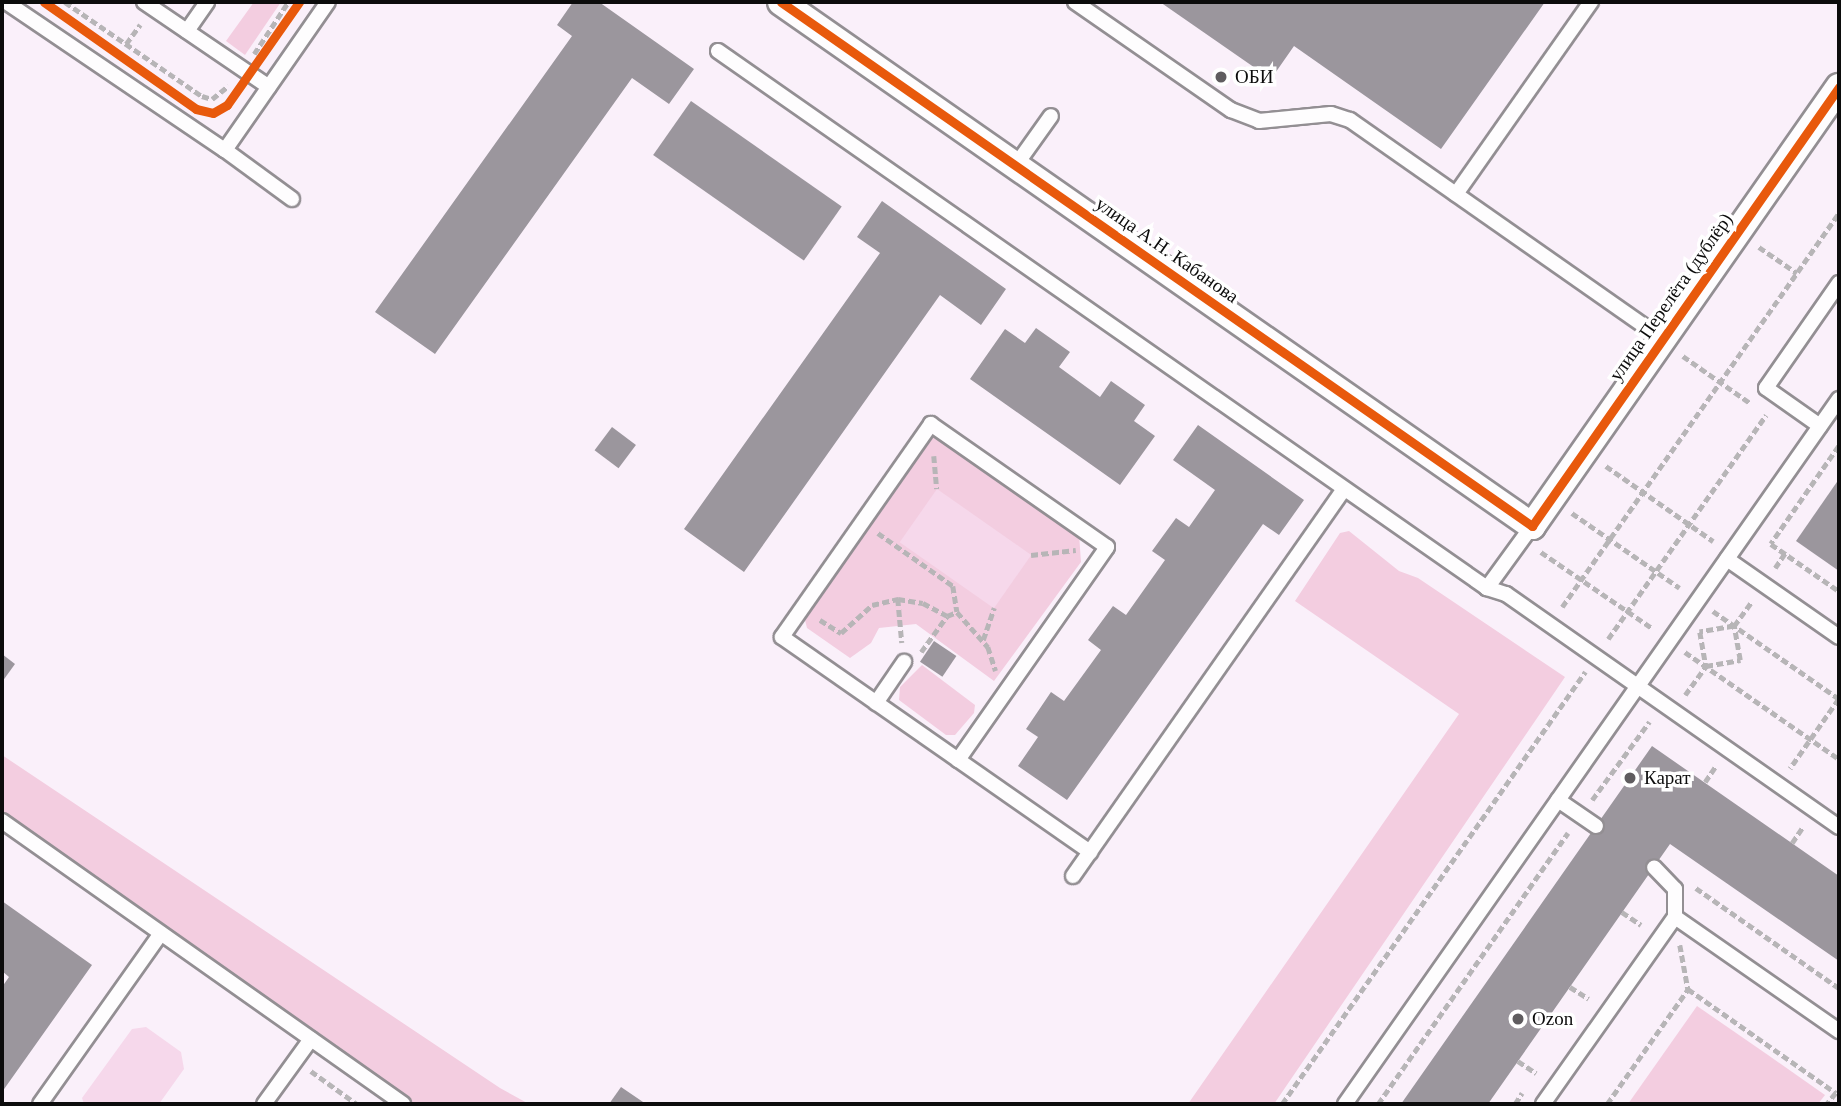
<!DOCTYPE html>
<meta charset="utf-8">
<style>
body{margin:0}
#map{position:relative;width:1841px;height:1106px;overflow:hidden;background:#faf0fa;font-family:Georgia,serif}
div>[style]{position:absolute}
.green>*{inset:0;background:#f3cde0}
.pitch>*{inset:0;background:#f6d8eb;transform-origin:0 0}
.building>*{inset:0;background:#9b969d;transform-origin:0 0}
.path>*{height:4.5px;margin-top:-2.25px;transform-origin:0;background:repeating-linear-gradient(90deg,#b7b5b7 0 7px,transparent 0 10.5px)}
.roads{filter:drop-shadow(2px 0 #938f93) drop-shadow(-2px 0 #938f93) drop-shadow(0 2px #938f93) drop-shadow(0 -2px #938f93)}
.service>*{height:14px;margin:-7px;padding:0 7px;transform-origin:7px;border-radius:7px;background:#fefdfe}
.minor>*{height:26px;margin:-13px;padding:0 13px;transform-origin:13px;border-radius:13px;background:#fefdfe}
.cycleway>*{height:9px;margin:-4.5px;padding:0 4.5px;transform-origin:4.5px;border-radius:4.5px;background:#e8590c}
.dots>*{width:19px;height:19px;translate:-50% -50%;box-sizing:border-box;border:4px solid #fff;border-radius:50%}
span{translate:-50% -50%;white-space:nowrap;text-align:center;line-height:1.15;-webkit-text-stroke:7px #fff;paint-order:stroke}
.poi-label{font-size:19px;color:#0c0c0c}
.left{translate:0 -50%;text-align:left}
.street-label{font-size:19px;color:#0c0c0c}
.frame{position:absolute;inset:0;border:4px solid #0c0c0c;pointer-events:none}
</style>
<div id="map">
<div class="green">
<i style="clip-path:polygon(254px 2px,281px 2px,245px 55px,226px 41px)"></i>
<i style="clip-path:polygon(933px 436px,940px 436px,1079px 534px,1081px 562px,994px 681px,916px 624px,879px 628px,871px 643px,850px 658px,807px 628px,805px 620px,805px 610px,921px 442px)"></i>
<i style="clip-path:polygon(1349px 531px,1399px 571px,1418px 578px,1565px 677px,1274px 1104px,1188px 1104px,1459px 714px,1295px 601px,1340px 533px)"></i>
<i style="clip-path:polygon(922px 665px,975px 705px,974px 713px,955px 735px,946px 735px,899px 700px,900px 687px)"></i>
<i style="clip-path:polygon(2px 755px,500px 1088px,529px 1104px,411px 1104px,2px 814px)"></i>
<i style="clip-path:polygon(1697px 1006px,1768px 1055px,1825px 1095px,1818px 1104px,1628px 1104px)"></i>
</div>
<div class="pitch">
<i style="left:937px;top:489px;width:115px;height:65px;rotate:35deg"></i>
<i style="clip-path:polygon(146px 1027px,181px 1052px,184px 1069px,159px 1104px,84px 1104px,82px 1098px,132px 1029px)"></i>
</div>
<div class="building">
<i style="clip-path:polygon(573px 2px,599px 2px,694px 69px,669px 104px,632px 78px,435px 354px,375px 312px,572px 36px,557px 25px)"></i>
<i style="clip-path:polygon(1160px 2px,1545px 2px,1441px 149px,1294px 46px,1271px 79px)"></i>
<i style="left:691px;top:101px;width:184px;height:66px;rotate:35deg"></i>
<i style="clip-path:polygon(882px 201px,1006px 289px,981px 325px,940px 295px,744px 572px,684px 529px,880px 253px,857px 237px)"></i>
<i style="clip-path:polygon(1036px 328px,1070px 352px,1059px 367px,1100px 397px,1111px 381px,1145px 405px,1134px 421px,1155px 436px,1120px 485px,970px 379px,1005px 329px,1025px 343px)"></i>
<i style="clip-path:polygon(1198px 425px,1304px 500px,1279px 535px,1263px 524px,1067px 800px,1018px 766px,1038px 737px,1026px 729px,1051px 692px,1064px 701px,1101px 650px,1088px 640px,1113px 606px,1126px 615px,1165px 560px,1152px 551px,1176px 518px,1189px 527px,1215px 490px,1173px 460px)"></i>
<i style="left:612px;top:427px;width:30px;height:29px;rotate:37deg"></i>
<i style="clip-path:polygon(1839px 479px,1839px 571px,1796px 541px)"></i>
<i style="left:934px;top:641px;width:27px;height:25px;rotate:34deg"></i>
<i style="clip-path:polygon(2px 654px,15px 664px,2px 682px)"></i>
<i style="clip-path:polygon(1652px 746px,1839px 876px,1839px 961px,1670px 844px,1488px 1104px,1401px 1104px)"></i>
<i style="clip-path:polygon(2px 901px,92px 965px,2px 1092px,2px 987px,9px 977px,2px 971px)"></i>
<i style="clip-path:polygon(621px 1087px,646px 1104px,609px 1104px)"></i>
</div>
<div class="path">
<i style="left:65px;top:2px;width:166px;rotate:34.5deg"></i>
<i style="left:202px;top:96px;width:10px;rotate:17deg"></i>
<i style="left:212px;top:99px;width:21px;rotate:-39deg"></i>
<i style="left:126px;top:44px;width:24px;rotate:-54deg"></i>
<i style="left:254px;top:54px;width:62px;rotate:-56.8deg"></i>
<i style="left:1759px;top:247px;width:46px;rotate:34.4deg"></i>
<i style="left:1683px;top:356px;width:82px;rotate:35deg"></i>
<i style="left:1839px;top:446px;width:119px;rotate:124.8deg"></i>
<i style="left:1771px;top:544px;width:83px;rotate:34.7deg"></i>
<i style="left:934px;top:456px;width:33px;rotate:85deg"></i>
<i style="left:1606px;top:466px;width:131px;rotate:35deg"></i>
<i style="left:1572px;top:513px;width:131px;rotate:34.8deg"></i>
<i style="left:878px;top:533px;width:92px;rotate:35.2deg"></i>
<i style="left:953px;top:586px;width:26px;rotate:81deg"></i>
<i style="left:1541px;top:552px;width:135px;rotate:34.4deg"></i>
<i style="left:1031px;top:555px;width:45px;rotate:-6.3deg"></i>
<i style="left:1775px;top:568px;width:18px;rotate:-56deg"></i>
<i style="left:898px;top:599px;width:44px;rotate:84.8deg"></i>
<i style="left:1562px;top:607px;width:482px;rotate:-54.9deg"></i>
<i style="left:1713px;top:611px;width:154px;rotate:34.9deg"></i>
<i style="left:1839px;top:699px;width:85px;rotate:125deg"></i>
<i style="left:820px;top:620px;width:25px;rotate:32deg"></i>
<i style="left:841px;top:633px;width:42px;rotate:-42.1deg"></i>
<i style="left:872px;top:605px;width:27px;rotate:-13deg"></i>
<i style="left:898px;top:599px;width:25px;rotate:9deg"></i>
<i style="left:923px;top:603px;width:27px;rotate:28deg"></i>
<i style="left:947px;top:616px;width:11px;rotate:-22deg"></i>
<i style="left:957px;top:612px;width:47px;rotate:48.5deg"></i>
<i style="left:988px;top:647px;width:25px;rotate:72deg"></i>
<i style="left:1734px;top:626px;width:31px;rotate:-54deg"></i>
<i style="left:1608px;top:639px;width:274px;rotate:-54.8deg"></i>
<i style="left:983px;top:640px;width:34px;rotate:-71deg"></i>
<i style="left:921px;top:652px;width:44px;rotate:-54.2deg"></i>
<i style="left:1685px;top:652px;width:188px;rotate:34.8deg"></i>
<i style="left:1685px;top:695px;width:36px;rotate:-54deg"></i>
<i style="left:1706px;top:666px;width:35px;rotate:-10deg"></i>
<i style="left:1740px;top:660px;width:35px;rotate:-100deg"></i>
<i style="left:1734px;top:626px;width:35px;rotate:170deg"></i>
<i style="left:1700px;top:632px;width:34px;rotate:80deg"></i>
<i style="left:1705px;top:782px;width:18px;rotate:-56deg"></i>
<i style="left:1592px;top:800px;width:97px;rotate:-53.8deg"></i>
<i style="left:1792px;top:843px;width:18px;rotate:-56deg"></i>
<i style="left:1696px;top:888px;width:174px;rotate:35deg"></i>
<i style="left:1622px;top:912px;width:23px;rotate:34deg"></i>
<i style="left:1680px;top:945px;width:45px;rotate:79.7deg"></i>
<i style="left:1570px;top:987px;width:22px;rotate:32deg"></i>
<i style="left:1518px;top:1061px;width:22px;rotate:34deg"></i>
<i style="left:311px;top:1071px;width:57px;rotate:35.7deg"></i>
<i style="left:1282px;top:1104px;width:528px;rotate:-54.95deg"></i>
<i style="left:1378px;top:1104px;width:331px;rotate:-55deg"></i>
<i style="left:1515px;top:1104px;width:13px;rotate:-58deg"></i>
<i style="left:1607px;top:1104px;width:141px;rotate:-54.8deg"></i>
<i style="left:1688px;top:989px;width:181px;rotate:35.1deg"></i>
<i style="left:1836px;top:1093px;width:14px;rotate:129deg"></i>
</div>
<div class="roads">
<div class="service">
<i style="left:6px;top:2px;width:264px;rotate:34.1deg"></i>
<i style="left:225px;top:150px;width:180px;rotate:-55.2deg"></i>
<i style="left:144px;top:2px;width:151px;rotate:34.2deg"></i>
<i style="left:1075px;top:2px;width:190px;rotate:34.7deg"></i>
<i style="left:1231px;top:110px;width:30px;rotate:21deg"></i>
<i style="left:1259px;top:121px;width:72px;rotate:-5.6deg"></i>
<i style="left:1331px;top:114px;width:20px;rotate:18deg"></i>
<i style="left:1350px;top:120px;width:382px;rotate:35deg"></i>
<i style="left:187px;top:31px;width:35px;rotate:-55deg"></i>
<i style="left:718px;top:51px;width:938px;rotate:34.93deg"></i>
<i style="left:225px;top:150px;width:83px;rotate:36.2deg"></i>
<i style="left:1016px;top:165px;width:60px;rotate:-54.5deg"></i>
<i style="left:1456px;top:194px;width:235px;rotate:-54.9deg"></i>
<i style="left:1820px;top:426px;width:66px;rotate:-144.9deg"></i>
<i style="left:1766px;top:388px;width:128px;rotate:-55.2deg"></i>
<i style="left:1532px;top:526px;width:77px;rotate:126deg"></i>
<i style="left:1487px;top:588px;width:20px;rotate:18deg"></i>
<i style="left:1506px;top:594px;width:406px;rotate:35deg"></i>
<i style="left:1727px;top:559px;width:136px;rotate:34.9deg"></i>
<i style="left:876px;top:703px;width:50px;rotate:-55.7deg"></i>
<i style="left:958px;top:760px;width:260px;rotate:-55deg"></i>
<i style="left:1107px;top:547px;width:215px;rotate:-145.1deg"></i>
<i style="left:931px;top:424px;width:260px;rotate:125deg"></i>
<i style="left:782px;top:637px;width:376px;rotate:34.9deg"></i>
<i style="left:1558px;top:800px;width:46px;rotate:34.4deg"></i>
<i style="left:2px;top:821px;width:491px;rotate:35.2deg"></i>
<i style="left:1073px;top:876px;width:472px;rotate:-55deg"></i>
<i style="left:1675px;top:917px;width:200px;rotate:34.8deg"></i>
<i style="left:40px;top:1104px;width:209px;rotate:-54.7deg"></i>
<i style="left:264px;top:1104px;width:80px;rotate:-54.1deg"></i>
<i style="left:1345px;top:1104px;width:861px;rotate:-54.98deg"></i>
<i style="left:1543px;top:1104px;width:229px;rotate:-54.8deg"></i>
<i style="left:1675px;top:917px;width:28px;rotate:-90deg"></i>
<i style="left:1675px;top:889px;width:30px;rotate:-134deg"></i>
</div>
<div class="minor">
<i style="left:781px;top:2px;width:916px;rotate:34.9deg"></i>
<i style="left:1532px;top:526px;width:536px;rotate:-55.03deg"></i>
</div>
</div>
<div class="cycleway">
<i style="left:44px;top:2px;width:186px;rotate:35.1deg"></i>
<i style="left:196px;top:109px;width:17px;rotate:13deg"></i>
<i style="left:213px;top:113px;width:16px;rotate:-30deg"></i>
<i style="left:227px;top:105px;width:126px;rotate:-55deg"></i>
<i style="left:781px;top:2px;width:916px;rotate:34.9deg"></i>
<i style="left:1532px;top:526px;width:536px;rotate:-55.03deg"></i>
</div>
<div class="dots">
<i style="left:1221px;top:77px;background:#5f5c5f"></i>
<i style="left:1630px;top:778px;background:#5f5c5f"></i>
<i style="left:1518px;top:1019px;background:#5f5c5f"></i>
</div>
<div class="poi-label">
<span class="left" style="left:1235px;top:77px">ОБИ</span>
<span class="left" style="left:1644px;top:778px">Карат</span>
<span class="left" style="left:1532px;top:1019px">Ozon</span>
</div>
<div class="street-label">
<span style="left:1167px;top:250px;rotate:35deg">улица А.Н. Кабанова</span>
<span style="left:1671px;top:297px;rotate:-55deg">улица Перелёта (дублёр)</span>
</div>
<div class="frame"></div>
</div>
